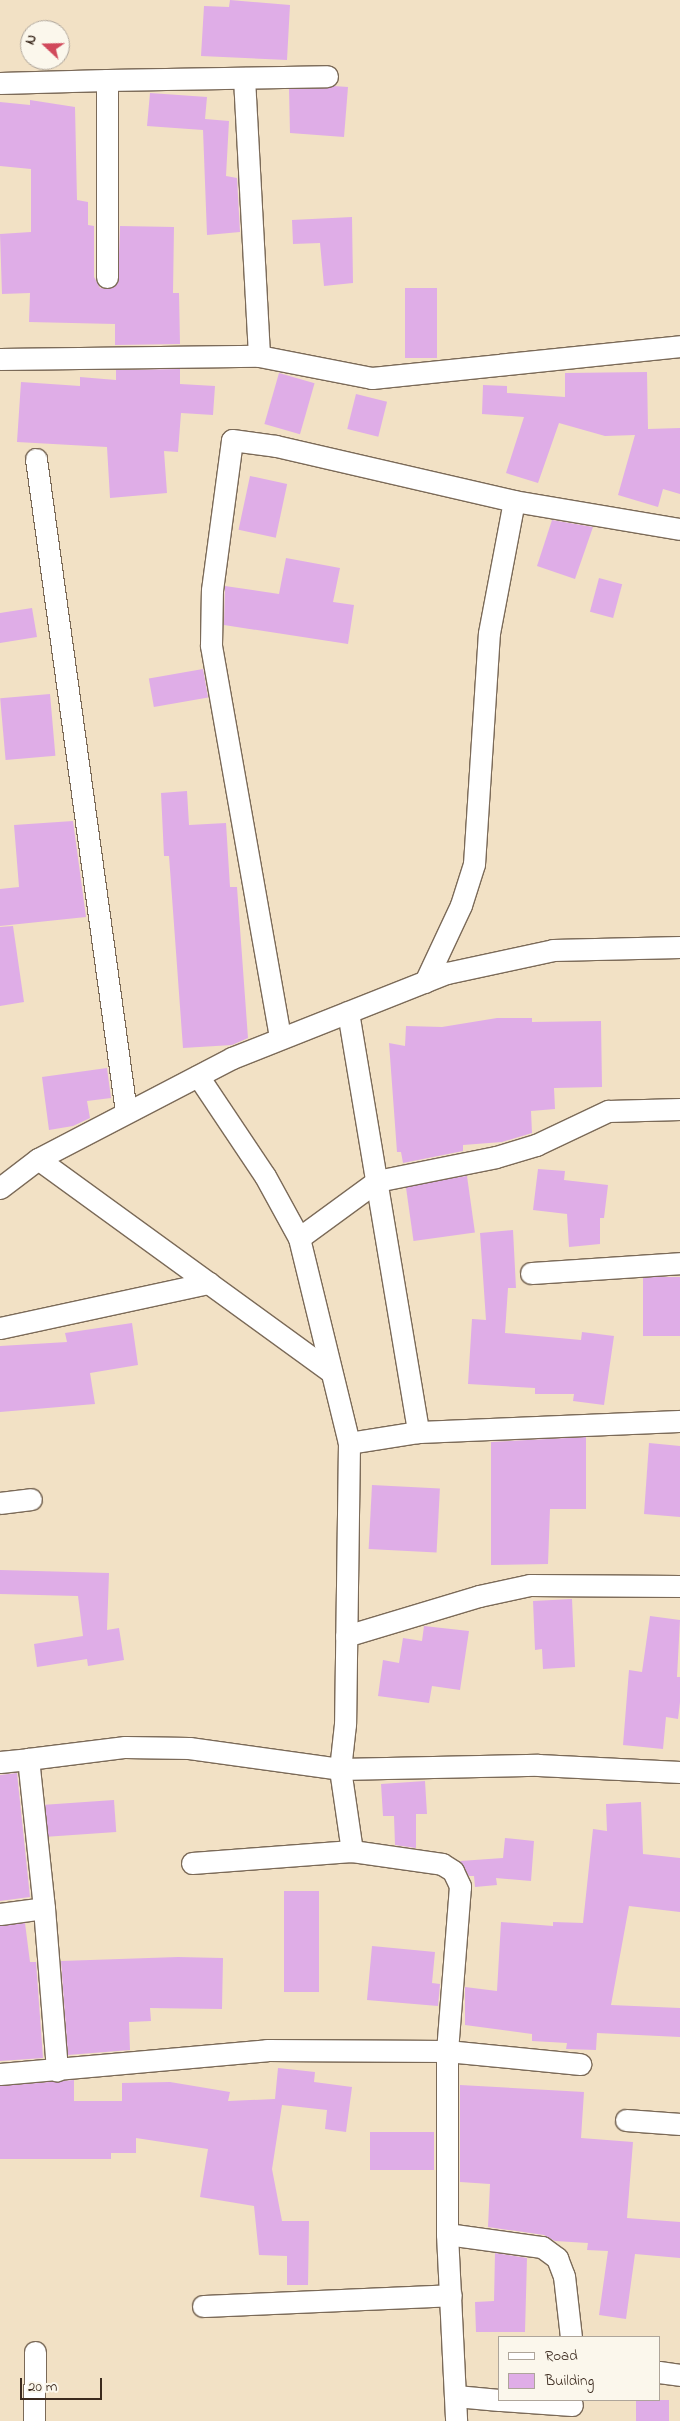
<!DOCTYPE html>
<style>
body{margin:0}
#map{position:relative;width:680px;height:2421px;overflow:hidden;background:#f2e1c5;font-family:"Indie Flower",sans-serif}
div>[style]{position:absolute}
.building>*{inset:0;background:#dfade7;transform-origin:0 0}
.roads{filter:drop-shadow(1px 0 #7b6a58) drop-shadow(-1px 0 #7b6a58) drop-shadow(0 1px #7b6a58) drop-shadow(0 -1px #7b6a58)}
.street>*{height:21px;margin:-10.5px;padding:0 10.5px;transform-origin:10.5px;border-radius:10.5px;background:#fff}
span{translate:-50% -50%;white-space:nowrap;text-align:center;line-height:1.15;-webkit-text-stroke:5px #fbf7ec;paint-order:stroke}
.legend{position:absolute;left:498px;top:2336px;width:162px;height:65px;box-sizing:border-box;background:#fbf7ec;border:1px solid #aea59a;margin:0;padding:6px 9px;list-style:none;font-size:15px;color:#3b2a1e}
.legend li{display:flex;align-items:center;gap:10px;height:25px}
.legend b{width:25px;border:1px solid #aea59a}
.north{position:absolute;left:20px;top:20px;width:50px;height:50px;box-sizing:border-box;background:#fbf7ec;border:1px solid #aea59a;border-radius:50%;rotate:291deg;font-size:14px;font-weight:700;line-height:20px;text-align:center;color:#3b2a1e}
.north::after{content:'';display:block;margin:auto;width:18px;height:22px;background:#d1495b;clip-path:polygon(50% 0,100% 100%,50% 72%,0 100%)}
.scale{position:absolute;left:20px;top:2378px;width:82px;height:22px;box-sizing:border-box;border:2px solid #3b2a1e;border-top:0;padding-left:6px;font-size:15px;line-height:18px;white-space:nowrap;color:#3b2a1e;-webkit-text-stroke:4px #fbf7ec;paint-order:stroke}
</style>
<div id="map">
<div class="building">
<i style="clip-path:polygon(230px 0,290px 5px,287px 60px,201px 56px,204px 6px,229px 7px)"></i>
<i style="clip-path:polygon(334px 86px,348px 87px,344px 137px,290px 133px,289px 89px)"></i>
<i style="clip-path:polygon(150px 93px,207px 97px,205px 119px,229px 121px,226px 176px,237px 178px,240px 232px,207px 235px,203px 130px,147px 126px)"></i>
<i style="clip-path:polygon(30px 100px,75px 107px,77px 200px,88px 202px,88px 225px,94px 226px,94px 277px,100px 288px,107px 289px,118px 283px,120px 226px,174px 227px,173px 293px,179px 293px,180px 344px,115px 345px,115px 324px,29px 322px,30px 293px,2px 294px,0 234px,31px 232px,31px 169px,0 166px,0 102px,30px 105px)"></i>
<i style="clip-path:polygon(352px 217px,353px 283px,324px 286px,320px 243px,293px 244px,292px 220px)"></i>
<i style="left:405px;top:288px;width:32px;height:70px"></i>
<i style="clip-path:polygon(180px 369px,180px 384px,215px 386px,213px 415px,181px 413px,178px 452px,164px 451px,167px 493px,110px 498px,107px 447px,17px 442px,21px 382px,80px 386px,80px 377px,116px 380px,116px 370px)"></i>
<i style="clip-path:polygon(647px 372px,648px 429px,680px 428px,680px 494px,663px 489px,658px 507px,618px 495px,635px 435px,605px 436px,559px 423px,538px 483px,506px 473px,524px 417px,482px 414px,483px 385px,507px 386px,507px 393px,565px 397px,565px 373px)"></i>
<i style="left:279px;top:373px;width:37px;height:53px;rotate:16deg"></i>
<i style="left:356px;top:394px;width:32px;height:36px;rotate:14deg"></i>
<i style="left:250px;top:476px;width:38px;height:55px;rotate:12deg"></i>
<i style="clip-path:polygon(552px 520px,593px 527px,575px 579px,537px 566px)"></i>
<i style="clip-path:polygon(286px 558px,340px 568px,333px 602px,354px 605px,348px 644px,224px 625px,225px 586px,279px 594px)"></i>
<i style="left:599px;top:578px;width:24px;height:35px;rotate:15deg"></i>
<i style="clip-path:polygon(32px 608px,37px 637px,0 643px,0 613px)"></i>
<i style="left:203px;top:669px;width:29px;height:55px;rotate:80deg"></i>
<i style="left:50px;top:694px;width:62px;height:50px;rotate:85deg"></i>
<i style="clip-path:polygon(187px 791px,189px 825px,226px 823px,230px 887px,237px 887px,248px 1038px,232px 1045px,183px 1048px,169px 856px,164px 856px,161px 793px)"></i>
<i style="clip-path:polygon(73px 821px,86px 917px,0 926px,0 889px,19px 887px,14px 825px)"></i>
<i style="clip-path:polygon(13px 926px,24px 1002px,0 1006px,0 927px)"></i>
<i style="clip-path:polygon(497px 1018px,532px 1018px,532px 1022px,601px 1021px,602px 1087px,554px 1088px,555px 1109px,531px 1111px,532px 1133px,502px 1142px,463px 1145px,463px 1151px,403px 1163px,401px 1152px,397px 1152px,389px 1043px,405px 1046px,406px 1026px,442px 1027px)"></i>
<i style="clip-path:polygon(107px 1068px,111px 1098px,87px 1101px,90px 1118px,73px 1126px,49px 1130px,42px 1077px)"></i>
<i style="clip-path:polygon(538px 1169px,565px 1171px,564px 1180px,608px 1185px,604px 1218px,600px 1218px,600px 1244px,569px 1247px,567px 1214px,533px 1210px)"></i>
<i style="left:467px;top:1176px;width:57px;height:62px;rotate:82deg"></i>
<i style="clip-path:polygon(513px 1230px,516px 1288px,508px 1288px,505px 1333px,581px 1340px,582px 1332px,614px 1336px,604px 1405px,573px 1401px,574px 1394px,535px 1394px,535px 1388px,468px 1384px,472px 1319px,486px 1320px,480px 1233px)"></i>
<i style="left:680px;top:1277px;width:59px;height:37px;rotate:90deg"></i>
<i style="clip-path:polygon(132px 1323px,138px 1365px,90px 1373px,95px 1404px,0 1412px,0 1346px,67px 1342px,65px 1333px)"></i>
<i style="clip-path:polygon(586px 1437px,586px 1509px,550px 1509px,548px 1564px,491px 1565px,491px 1442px)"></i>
<i style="clip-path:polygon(649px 1443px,680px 1446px,680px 1517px,644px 1514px)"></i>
<i style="left:372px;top:1485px;width:68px;height:64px;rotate:3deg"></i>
<i style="clip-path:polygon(0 1570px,109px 1573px,107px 1630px,119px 1628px,124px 1660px,88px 1666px,87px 1659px,37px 1667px,34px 1644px,83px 1636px,78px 1596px,0 1594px)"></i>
<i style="clip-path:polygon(572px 1599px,575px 1667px,543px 1669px,542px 1649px,535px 1650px,533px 1601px)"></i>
<i style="clip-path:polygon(650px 1616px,680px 1620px,677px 1677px,680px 1677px,680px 1702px,678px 1719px,666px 1717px,663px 1749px,623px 1745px,629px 1670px,642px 1672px)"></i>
<i style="clip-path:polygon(424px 1626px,469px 1631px,460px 1690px,432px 1686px,429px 1703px,378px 1696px,383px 1660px,399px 1663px,403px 1638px,422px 1641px)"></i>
<i style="clip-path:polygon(17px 1773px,30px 1897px,0 1901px,0 1775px)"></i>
<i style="clip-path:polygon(425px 1781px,427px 1814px,416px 1814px,416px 1848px,395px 1845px,394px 1816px,383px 1816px,381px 1784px)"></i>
<i style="left:114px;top:1800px;width:32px;height:69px;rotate:86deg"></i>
<i style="clip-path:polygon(641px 1802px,643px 1854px,680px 1858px,680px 1912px,629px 1906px,611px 2005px,680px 2008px,680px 2037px,597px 2033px,596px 2050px,566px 2049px,567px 2043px,532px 2041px,532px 2034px,465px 2025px,465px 1987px,497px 1991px,501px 1922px,553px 1926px,553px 1922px,583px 1923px,593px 1829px,607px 1831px,606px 1804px)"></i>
<i style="clip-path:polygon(505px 1838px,534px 1841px,531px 1881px,496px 1878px,497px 1885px,475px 1887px,474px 1876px,469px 1876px,460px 1861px,503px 1858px)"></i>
<i style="left:284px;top:1891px;width:35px;height:101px"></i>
<i style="clip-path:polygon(25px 1923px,30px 1962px,36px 1962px,43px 2058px,0 2061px,0 1926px)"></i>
<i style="clip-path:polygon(372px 1946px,435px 1952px,432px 1983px,440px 1984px,438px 2006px,367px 2000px)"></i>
<i style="clip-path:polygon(178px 1957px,223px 1958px,222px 2009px,150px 2008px,151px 2021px,129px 2022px,130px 2050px,68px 2055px,61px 1961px)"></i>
<i style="clip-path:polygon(278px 2068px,315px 2072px,314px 2082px,352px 2087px,346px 2132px,325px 2129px,327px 2110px,282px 2105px,272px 2169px,282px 2221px,309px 2221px,308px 2285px,287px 2285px,287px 2256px,259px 2255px,254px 2206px,200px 2197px,208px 2149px,136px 2138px,136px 2153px,111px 2153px,111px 2159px,0 2159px,0 2086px,74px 2080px,74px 2101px,122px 2101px,122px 2083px,170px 2082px,230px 2092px,228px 2101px,275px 2099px)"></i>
<i style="clip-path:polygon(460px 2085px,584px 2092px,581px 2138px,633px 2142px,627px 2218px,680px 2222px,680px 2258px,635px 2254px,626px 2319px,599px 2315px,608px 2251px,587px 2250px,588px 2243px,555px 2241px,544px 2235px,488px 2227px,490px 2184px,460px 2182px)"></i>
<i style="left:370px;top:2132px;width:64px;height:38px"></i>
<i style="clip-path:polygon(495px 2253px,527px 2258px,525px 2332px,476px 2332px,475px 2302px,494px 2301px)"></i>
<i style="left:636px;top:2400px;width:33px;height:21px"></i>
</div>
<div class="roads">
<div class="street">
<i style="left:244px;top:78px;width:278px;rotate:86.9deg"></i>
<i style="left:107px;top:80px;width:220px;rotate:-1deg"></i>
<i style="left:0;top:83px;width:107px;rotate:-1.6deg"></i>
<i style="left:107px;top:80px;width:197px;rotate:90deg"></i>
<i style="left:0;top:359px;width:259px;rotate:-0.7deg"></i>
<i style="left:259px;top:356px;width:115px;rotate:11deg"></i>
<i style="left:372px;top:378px;width:310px;rotate:-5.9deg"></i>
<i style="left:36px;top:459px;width:659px;rotate:82.15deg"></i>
<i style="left:425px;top:982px;width:85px;rotate:-64.9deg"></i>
<i style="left:461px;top:905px;width:43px;rotate:-72.4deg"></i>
<i style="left:474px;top:864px;width:231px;rotate:-86.3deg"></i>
<i style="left:489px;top:633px;width:134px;rotate:-79.3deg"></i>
<i style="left:348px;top:1012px;width:426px;rotate:80.5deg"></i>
<i style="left:418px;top:1432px;width:262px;rotate:-2.4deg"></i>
<i style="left:280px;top:1037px;width:398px;rotate:-100deg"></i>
<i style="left:211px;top:645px;width:55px;rotate:-89deg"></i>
<i style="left:212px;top:590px;width:151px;rotate:-82.4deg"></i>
<i style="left:232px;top:440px;width:44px;rotate:7.8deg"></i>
<i style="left:276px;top:446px;width:244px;rotate:13deg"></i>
<i style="left:514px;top:501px;width:168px;rotate:9.6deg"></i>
<i style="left:198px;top:1076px;width:120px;rotate:56.2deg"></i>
<i style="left:265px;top:1176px;width:71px;rotate:61.3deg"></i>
<i style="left:299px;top:1238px;width:211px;rotate:76.3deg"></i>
<i style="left:38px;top:1159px;width:362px;rotate:36deg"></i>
<i style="left:0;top:1188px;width:48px;rotate:-37.3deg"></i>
<i style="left:38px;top:1159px;width:219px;rotate:-27.5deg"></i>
<i style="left:232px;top:1058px;width:231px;rotate:-21.6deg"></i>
<i style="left:447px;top:973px;width:108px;rotate:-12.2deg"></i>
<i style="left:553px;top:950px;width:127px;rotate:-1.4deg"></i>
<i style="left:299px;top:1238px;width:97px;rotate:-36.2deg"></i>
<i style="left:377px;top:1181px;width:121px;rotate:-11.4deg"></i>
<i style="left:496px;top:1157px;width:42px;rotate:-16.7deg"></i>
<i style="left:536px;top:1145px;width:80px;rotate:-25.3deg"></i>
<i style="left:608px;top:1111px;width:72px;rotate:-1.6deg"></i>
<i style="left:531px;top:1273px;width:149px;rotate:-3.8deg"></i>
<i style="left:0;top:1328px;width:214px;rotate:-12.2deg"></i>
<i style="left:418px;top:1432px;width:70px;rotate:170.9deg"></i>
<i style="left:349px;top:1443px;width:281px;rotate:90.8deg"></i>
<i style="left:345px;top:1724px;width:45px;rotate:96.3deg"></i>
<i style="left:340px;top:1769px;width:198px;rotate:-1.2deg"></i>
<i style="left:538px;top:1765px;width:142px;rotate:2.8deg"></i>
<i style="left:0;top:1503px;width:31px;rotate:-7deg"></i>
<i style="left:346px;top:1636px;width:139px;rotate:-16.7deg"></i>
<i style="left:479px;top:1596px;width:52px;rotate:-12.2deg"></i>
<i style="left:530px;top:1585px;width:150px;rotate:0.4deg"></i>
<i style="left:0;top:1762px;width:28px;rotate:-6deg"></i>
<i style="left:192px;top:1863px;width:160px;rotate:-4.3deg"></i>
<i style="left:352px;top:1851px;width:91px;rotate:8.2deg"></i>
<i style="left:442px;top:1864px;width:13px;rotate:32deg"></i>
<i style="left:453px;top:1871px;width:17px;rotate:65deg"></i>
<i style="left:460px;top:1886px;width:166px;rotate:94.5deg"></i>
<i style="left:447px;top:2051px;width:183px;rotate:90deg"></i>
<i style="left:447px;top:2234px;width:187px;rotate:87.2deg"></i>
<i style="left:44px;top:1908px;width:150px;rotate:-96.1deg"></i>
<i style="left:28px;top:1759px;width:98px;rotate:-7.1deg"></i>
<i style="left:125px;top:1747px;width:64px;rotate:0.9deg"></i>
<i style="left:189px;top:1748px;width:152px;rotate:7.9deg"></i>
<i style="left:340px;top:1769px;width:83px;rotate:81.7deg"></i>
<i style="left:0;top:1914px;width:44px;rotate:-7.8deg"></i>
<i style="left:44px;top:1908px;width:163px;rotate:85.4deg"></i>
<i style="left:0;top:2074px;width:268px;rotate:-5.1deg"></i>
<i style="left:267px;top:2050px;width:180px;rotate:0.3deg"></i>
<i style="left:447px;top:2051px;width:134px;rotate:5.6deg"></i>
<i style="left:626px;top:2120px;width:54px;rotate:4.2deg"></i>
<i style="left:447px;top:2234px;width:96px;rotate:7.8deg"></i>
<i style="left:542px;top:2247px;width:19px;rotate:36deg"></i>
<i style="left:557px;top:2258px;width:19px;rotate:69deg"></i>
<i style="left:564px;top:2276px;width:61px;rotate:83.5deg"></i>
<i style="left:203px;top:2306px;width:248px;rotate:-2.5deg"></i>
<i style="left:659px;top:2372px;width:21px;rotate:8deg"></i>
<i style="left:456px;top:2396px;width:43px;rotate:5.3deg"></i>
<i style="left:501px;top:2400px;width:71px;rotate:4deg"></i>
<i style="left:34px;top:2421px;width:69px;rotate:-89.2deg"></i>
</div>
</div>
<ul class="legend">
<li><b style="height:6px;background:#fff"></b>Road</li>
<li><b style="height:14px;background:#dfade7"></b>Building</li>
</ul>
<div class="north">N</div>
<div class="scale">20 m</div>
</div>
